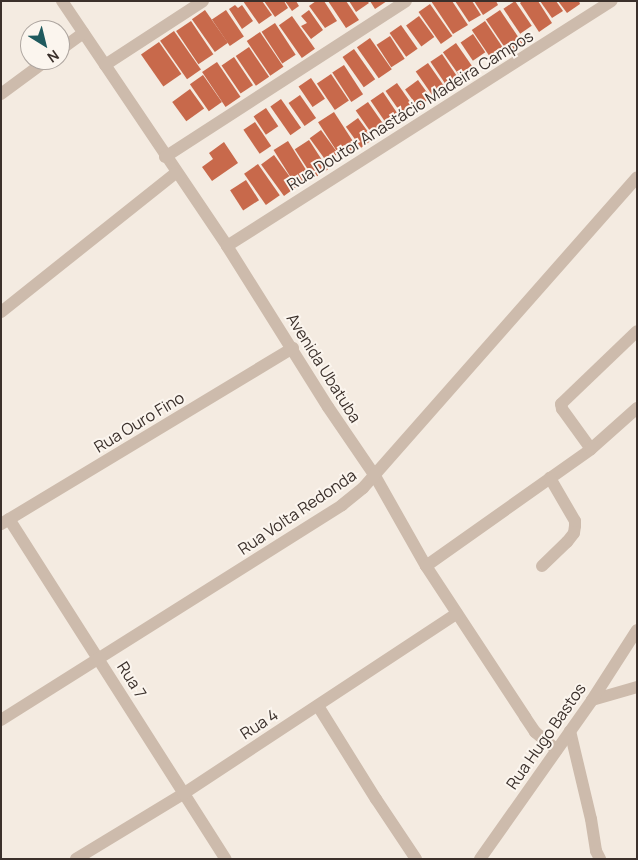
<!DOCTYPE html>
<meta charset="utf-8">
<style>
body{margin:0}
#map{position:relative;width:638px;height:860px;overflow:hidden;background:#f4ebe1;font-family:Manrope,sans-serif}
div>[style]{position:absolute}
.building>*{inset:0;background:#c8694b;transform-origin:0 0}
.minor>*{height:12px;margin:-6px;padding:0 6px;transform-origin:6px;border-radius:6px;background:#cdbbac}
span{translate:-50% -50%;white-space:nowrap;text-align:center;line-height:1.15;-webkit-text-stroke:4px #fbf5ee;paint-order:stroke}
.street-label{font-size:16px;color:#3b302b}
.frame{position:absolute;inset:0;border:2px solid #3b302b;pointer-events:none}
.north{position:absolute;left:20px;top:20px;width:50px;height:50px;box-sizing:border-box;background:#fbf5ee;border:1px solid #aea6a0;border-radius:50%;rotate:144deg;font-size:14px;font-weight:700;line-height:20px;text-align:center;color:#3b302b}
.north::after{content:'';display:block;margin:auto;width:18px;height:22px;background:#1f5a5e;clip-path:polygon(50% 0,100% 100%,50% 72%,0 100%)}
</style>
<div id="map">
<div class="building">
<i style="clip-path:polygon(243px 1px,262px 1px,272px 15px,259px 24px)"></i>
<i style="clip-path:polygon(264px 1px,284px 1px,288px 8px,275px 17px)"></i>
<i style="clip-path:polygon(285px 1px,296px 1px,299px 6px,292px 11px)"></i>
<i style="clip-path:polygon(316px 1px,324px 1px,337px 21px,325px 28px,309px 6px)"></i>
<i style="clip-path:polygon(328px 1px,346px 1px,359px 20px,346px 28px)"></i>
<i style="clip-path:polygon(349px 1px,367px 1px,369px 3px,356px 12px)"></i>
<i style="clip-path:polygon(370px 1px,387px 1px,375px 9px)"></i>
<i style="clip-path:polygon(431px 1px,452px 1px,468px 25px,453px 34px)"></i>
<i style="clip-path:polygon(455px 1px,472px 1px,481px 15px,469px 22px)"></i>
<i style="clip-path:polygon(474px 1px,496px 1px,498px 5px,483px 15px)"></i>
<i style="left:515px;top:1px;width:30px;height:14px;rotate:56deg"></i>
<i style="clip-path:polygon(522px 1px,538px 1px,552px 23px,539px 32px,520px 3px)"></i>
<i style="clip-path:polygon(540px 1px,556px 1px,563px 11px,552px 18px)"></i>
<i style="clip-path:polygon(558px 1px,579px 1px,580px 4px,567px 13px)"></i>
<i style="left:430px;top:4px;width:39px;height:14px;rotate:55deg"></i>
<i style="clip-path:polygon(235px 5px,238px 8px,242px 5px,253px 21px,242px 29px,229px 9px)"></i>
<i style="left:205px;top:10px;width:40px;height:16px;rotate:55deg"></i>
<i style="left:226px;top:10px;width:32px;height:17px;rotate:56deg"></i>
<i style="clip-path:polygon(309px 10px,323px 30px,311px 39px,301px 26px,307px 23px,301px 16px)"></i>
<i style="left:500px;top:10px;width:41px;height:17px;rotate:56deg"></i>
<i style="left:292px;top:16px;width:40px;height:16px;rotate:55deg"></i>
<i style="left:419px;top:16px;width:26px;height:16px;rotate:54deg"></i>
<i style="left:191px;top:21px;width:40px;height:18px;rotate:56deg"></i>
<i style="left:485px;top:21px;width:40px;height:16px;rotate:56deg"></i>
<i style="left:275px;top:23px;width:38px;height:16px;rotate:57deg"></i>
<i style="left:401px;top:25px;width:29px;height:14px;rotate:55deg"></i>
<i style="left:174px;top:31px;width:47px;height:17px;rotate:55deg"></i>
<i style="left:260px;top:32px;width:42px;height:16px;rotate:56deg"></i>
<i style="left:473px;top:34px;width:22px;height:15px;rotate:56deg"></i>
<i style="left:390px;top:36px;width:27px;height:16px;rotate:57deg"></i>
<i style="left:370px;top:38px;width:38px;height:16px;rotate:55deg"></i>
<i style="left:159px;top:42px;width:39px;height:22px;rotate:55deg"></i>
<i style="left:456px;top:43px;width:35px;height:16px;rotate:55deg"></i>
<i style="left:249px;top:47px;width:36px;height:16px;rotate:56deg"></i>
<i style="left:354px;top:49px;width:37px;height:14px;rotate:55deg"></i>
<i style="left:442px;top:54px;width:29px;height:14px;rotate:56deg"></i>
<i style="left:234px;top:57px;width:34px;height:15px;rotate:56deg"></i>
<i style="left:217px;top:62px;width:42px;height:18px;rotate:56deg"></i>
<i style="left:428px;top:63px;width:28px;height:15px;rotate:55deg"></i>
<i style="left:344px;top:65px;width:35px;height:14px;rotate:57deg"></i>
<i style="left:331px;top:74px;width:32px;height:17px;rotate:56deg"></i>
<i style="left:203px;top:75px;width:33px;height:16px;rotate:55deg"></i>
<i style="left:311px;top:78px;width:25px;height:15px;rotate:56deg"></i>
<i style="left:418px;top:80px;width:22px;height:16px;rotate:54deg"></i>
<i style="left:397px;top:83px;width:29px;height:14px;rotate:55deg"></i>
<i style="left:190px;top:89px;width:24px;height:22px;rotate:54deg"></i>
<i style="left:383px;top:92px;width:25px;height:15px;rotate:56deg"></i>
<i style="left:300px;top:95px;width:28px;height:14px;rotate:55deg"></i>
<i style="left:281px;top:99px;width:35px;height:13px;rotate:55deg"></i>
<i style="left:368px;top:102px;width:28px;height:15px;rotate:55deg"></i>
<i style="left:266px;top:108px;width:22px;height:15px;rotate:56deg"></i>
<i style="left:334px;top:112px;width:44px;height:19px;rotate:57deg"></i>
<i style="left:358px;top:118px;width:26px;height:15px;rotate:54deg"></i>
<i style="left:255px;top:122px;width:29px;height:14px;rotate:56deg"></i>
<i style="left:321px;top:130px;width:29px;height:14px;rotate:54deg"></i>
<i style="left:309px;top:140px;width:35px;height:17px;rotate:57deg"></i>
<i style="left:288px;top:141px;width:44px;height:17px;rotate:58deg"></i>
<i style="clip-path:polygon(224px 142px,238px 163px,212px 181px,202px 167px,213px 159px,209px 153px)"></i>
<i style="left:274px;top:155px;width:39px;height:16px;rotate:54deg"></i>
<i style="left:258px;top:164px;width:38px;height:17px;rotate:55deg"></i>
<i style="left:246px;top:180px;width:24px;height:19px;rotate:57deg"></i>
</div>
<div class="minor">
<i style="left:62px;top:1px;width:295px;rotate:56deg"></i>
<i style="left:227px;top:246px;width:190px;rotate:57.9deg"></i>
<i style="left:328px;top:407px;width:83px;rotate:55.7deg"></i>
<i style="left:375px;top:476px;width:103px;rotate:60.5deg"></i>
<i style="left:426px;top:566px;width:181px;rotate:56.7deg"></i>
<i style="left:525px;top:717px;width:18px;rotate:56deg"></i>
<i style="left:535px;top:732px;width:28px;rotate:39deg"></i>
<i style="left:60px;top:50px;width:29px;rotate:-36deg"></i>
<i style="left:105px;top:65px;width:117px;rotate:-33.1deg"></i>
<i style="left:1px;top:94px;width:57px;rotate:-36.5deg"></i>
<i style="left:165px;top:157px;width:287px;rotate:-32.9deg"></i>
<i style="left:227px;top:246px;width:456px;rotate:-32.5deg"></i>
<i style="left:1px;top:312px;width:223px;rotate:-38.5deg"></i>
<i style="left:591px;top:449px;width:49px;rotate:-125.9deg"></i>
<i style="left:562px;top:409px;width:5px;rotate:-101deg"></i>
<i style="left:561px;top:404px;width:105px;rotate:-43.8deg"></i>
<i style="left:9px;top:519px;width:403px;rotate:57.5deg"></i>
<i style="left:1px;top:524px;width:341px;rotate:-31.1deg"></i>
<i style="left:426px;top:566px;width:202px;rotate:-35.3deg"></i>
<i style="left:591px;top:449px;width:62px;rotate:-41.7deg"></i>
<i style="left:542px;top:566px;width:35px;rotate:-44deg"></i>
<i style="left:567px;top:542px;width:11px;rotate:-52deg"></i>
<i style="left:574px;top:533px;width:7px;rotate:-82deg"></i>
<i style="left:575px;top:526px;width:5px;rotate:-90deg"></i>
<i style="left:575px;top:521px;width:50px;rotate:-120.2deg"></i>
<i style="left:592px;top:700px;width:47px;rotate:-16.1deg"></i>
<i style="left:318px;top:706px;width:110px;rotate:58.1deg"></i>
<i style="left:376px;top:799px;width:72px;rotate:56.3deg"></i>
<i style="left:1px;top:720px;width:403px;rotate:-32.2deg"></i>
<i style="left:342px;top:505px;width:27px;rotate:-39deg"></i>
<i style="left:363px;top:488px;width:414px;rotate:-48.6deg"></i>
<i style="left:570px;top:731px;width:90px;rotate:76.6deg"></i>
<i style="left:591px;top:819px;width:32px;rotate:81deg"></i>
<i style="left:596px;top:851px;width:9px;rotate:63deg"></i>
<i style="left:76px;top:859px;width:125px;rotate:-31.3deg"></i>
<i style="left:183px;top:794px;width:328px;rotate:-33.4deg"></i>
<i style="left:480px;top:859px;width:194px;rotate:-54.8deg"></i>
<i style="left:592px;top:700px;width:83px;rotate:-57.3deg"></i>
</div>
<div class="street-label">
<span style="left:410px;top:110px;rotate:-32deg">Rua Doutor Anastácio Madeira Campos</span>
<span style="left:324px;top:368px;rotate:58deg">Avenida Ubatuba</span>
<span style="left:139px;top:422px;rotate:-31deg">Rua Ouro Fino</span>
<span style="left:297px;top:512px;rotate:-34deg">Rua Volta Redonda</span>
<span style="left:132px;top:680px;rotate:58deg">Rua 7</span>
<span style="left:259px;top:724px;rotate:-33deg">Rua 4</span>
<span style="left:546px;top:736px;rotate:-55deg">Rua Hugo Bastos</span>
</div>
<div class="frame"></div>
<div class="north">N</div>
</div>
